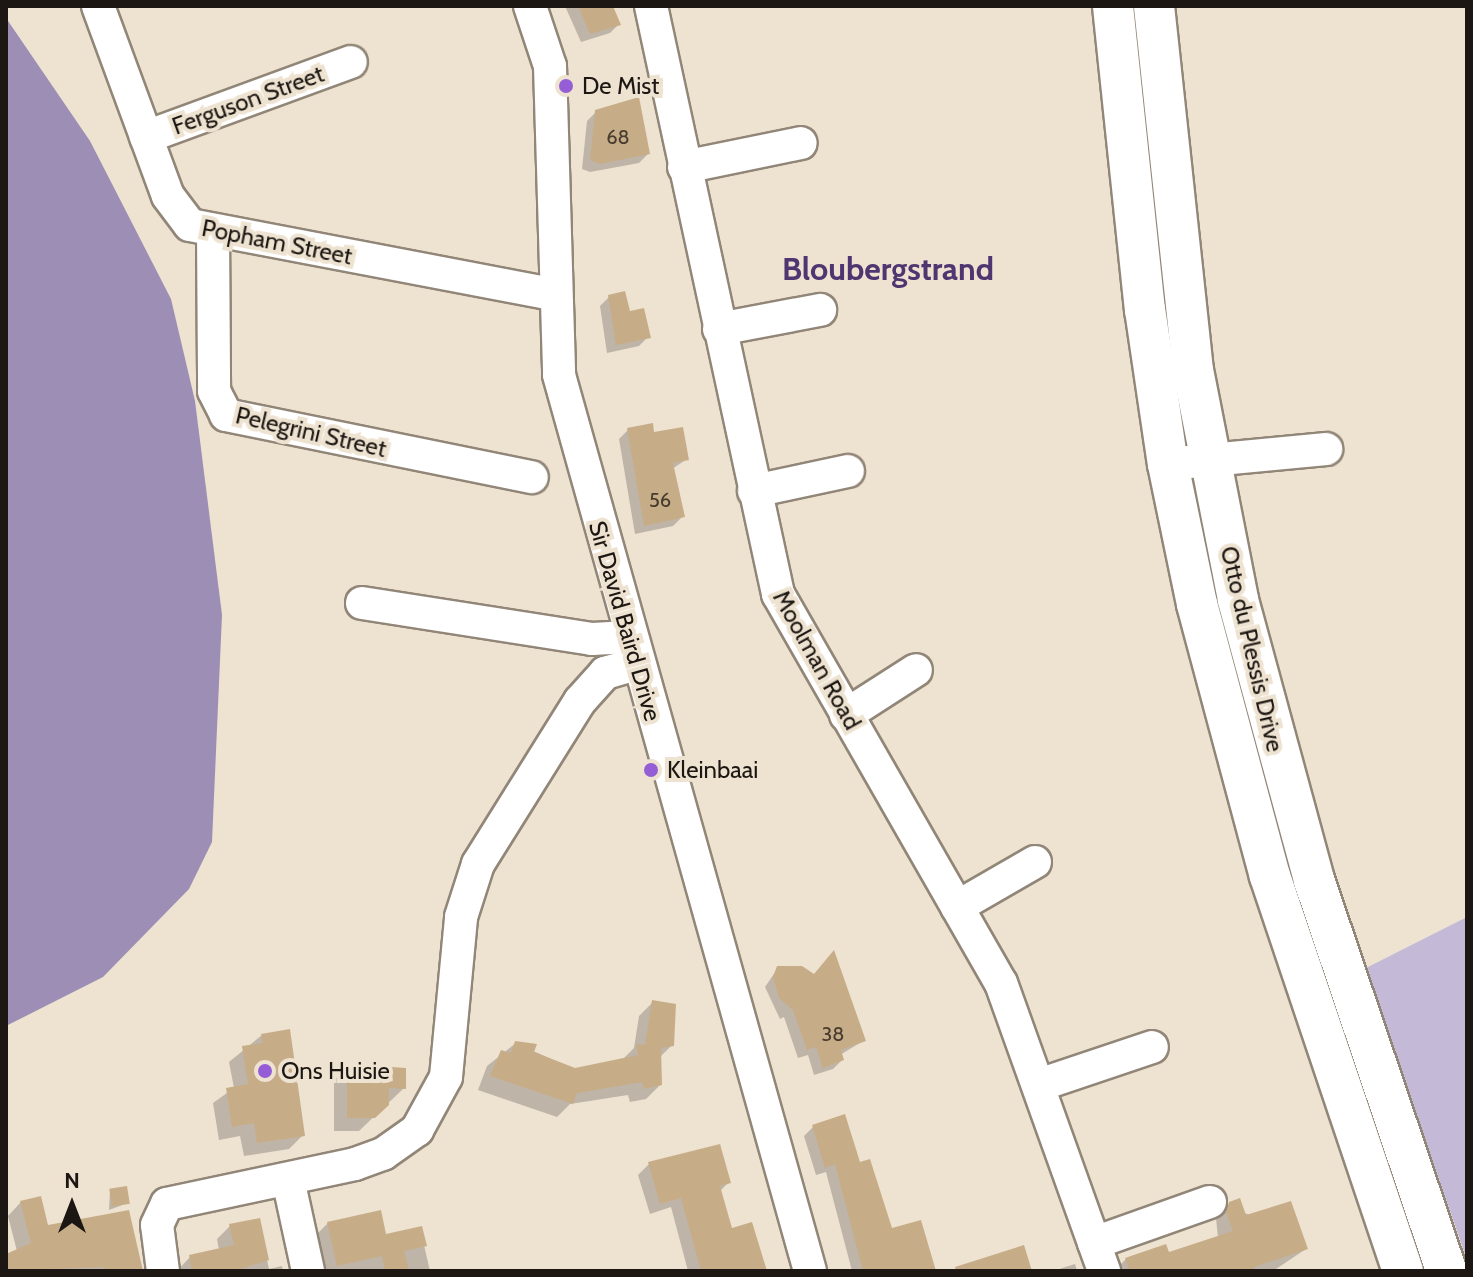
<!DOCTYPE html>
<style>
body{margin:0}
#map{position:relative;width:1473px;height:1277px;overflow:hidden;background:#eee2d1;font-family:Cabin,sans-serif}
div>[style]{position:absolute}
.green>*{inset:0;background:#c5b9d8}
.water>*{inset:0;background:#9d8eb5}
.shadow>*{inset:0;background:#0003}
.building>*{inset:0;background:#c7ad87;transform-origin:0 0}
.roads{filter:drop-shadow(2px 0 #918677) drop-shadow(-2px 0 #918677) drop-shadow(0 2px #918677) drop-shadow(0 -2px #918677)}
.minor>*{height:32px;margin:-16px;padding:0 16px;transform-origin:16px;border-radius:16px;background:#fff}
.major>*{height:40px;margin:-20px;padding:0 20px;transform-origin:20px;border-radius:20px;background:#fff}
.dots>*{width:22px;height:22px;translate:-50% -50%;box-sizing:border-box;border:4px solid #eee2d1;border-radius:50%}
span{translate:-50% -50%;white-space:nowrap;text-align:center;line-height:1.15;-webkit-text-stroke:8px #eee2d1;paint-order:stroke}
.number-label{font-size:20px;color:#473c2f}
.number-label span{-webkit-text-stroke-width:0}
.poi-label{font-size:24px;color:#1c1712}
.left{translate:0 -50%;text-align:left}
.street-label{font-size:24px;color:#1c1712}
.district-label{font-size:32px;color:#503671;font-weight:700}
.frame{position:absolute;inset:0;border:8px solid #1c1712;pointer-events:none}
.north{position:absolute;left:32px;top:1165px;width:80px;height:80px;-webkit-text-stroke:6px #eee2d1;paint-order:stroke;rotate:0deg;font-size:22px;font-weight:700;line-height:32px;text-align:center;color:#1c1712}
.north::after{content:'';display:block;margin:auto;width:28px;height:36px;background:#1c1712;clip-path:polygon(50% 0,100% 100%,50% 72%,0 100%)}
</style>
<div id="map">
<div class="green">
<i style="clip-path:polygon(1467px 917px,1467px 1260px,1366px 968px)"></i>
</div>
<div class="water">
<i style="clip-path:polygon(6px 18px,90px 141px,171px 299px,195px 401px,222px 615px,212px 842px,189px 889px,103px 977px,6px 1026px)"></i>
</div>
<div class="shadow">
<i style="clip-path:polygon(565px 6px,610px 6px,618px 25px,610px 33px,581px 42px)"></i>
<i style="clip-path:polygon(596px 112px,648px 154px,639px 163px,590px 172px,582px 169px,587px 121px)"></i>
<i style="clip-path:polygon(609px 297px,648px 337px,639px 346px,607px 353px,600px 306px)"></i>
<i style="clip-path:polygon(628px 430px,653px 435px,687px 459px,672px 469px,682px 517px,673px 526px,635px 534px,619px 439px)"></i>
<i style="clip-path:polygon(778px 968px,863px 1041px,840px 1055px,842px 1060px,833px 1069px,814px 1075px,808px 1055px,798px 1058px,784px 1017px,780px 1019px,765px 987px)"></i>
<i style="clip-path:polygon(653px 1002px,672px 1045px,659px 1058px,660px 1085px,646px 1099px,630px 1102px,628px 1095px,570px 1104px,557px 1117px,478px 1090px,487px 1066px,516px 1043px,575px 1070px,622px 1060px,634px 1048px,639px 1016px)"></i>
<i style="clip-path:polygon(262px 1035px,303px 1135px,289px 1149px,244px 1156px,240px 1136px,219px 1140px,213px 1103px,234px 1088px,229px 1062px)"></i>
<i style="clip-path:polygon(348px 1066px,404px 1088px,359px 1131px,334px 1131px,334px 1080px)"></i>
<i style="clip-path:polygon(813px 1127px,890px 1231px,931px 1271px,852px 1271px,826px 1172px,816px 1175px,804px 1136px)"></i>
<i style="clip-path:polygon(649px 1164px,729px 1182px,719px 1192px,731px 1230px,765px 1271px,688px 1271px,671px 1207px,650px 1214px,638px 1175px)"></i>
<i style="clip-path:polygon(110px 1191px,128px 1203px,109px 1210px)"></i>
<i style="clip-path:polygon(21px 1202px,46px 1227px,141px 1271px,22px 1271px,8px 1216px)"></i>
<i style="clip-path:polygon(1230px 1204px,1306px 1249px,1273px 1271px,1114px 1271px,1126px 1259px,1168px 1255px,1218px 1238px,1216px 1218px)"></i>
<i style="clip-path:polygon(259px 1220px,269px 1269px,282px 1266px,283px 1271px,177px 1271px,190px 1257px,219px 1250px,217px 1239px,230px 1226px)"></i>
<i style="clip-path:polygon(328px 1223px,385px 1236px,420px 1228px,430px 1271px,321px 1271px,314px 1237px)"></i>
<i style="clip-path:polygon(1075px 1264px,1077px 1271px,1053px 1271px)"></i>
</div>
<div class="building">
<i style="clip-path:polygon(578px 6px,613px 6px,621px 25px,590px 34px)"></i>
<i style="clip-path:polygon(639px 97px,650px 154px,600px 164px,590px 160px,595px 110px)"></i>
<i style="clip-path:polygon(625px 291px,630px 311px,644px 308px,651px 338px,616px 345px,608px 295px)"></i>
<i style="clip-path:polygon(653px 423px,654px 432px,683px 427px,689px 460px,673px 463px,685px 517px,644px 526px,627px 428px)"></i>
<i style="clip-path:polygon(834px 950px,866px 1041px,841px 1050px,844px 1060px,823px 1068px,816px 1047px,807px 1050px,793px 1010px,779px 998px,773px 977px,777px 966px,802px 966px,814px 974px)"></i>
<i style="clip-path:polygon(652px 1000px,676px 1004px,674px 1046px,661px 1048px,662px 1085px,644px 1089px,642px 1082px,577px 1093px,573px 1104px,490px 1076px,501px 1050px,511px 1053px,515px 1041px,537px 1044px,534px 1052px,575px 1068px,638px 1055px,636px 1044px,645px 1045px)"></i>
<i style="clip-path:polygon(290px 1029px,305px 1136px,257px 1143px,254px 1123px,232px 1127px,226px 1088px,248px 1084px,242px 1046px,263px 1043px,261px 1034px)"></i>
<i style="clip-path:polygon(347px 1064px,406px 1068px,406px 1089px,389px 1088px,389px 1105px,375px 1118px,347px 1118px)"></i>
<i style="clip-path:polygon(845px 1114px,860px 1162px,870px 1159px,892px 1228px,921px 1220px,936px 1271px,863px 1271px,835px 1164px,825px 1168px,812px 1125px)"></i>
<i style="clip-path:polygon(720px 1144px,731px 1183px,720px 1186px,732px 1228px,752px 1222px,767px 1271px,701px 1271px,681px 1198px,660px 1204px,648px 1162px)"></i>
<i style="left:127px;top:1186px;width:18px;height:18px;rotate:81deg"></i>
<i style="clip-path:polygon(41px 1196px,48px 1225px,129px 1210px,143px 1271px,103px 1271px,103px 1267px,6px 1271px,6px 1254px,31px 1243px,20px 1201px)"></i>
<i style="clip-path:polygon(1240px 1198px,1246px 1215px,1291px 1201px,1308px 1249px,1254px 1267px,1255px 1271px,1130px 1271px,1125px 1258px,1166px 1244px,1169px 1252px,1233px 1231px,1226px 1212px,1229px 1202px)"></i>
<i style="clip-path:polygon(381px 1210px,386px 1234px,422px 1226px,427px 1246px,404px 1251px,409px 1271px,385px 1271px,382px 1256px,337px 1266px,327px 1222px)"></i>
<i style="clip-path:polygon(260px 1218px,269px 1260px,234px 1271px,192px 1271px,189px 1255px,234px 1245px,229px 1224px)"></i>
<i style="clip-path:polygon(1024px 1245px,1032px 1271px,956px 1271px,955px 1267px)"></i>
</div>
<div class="roads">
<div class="minor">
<i style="left:98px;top:6px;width:202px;rotate:69.8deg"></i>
<i style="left:168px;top:196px;width:36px;rotate:53deg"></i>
<i style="left:190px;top:225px;width:369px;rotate:10.8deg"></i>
<i style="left:530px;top:6px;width:63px;rotate:71.6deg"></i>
<i style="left:550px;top:66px;width:309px;rotate:88.3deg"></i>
<i style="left:559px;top:375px;width:930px;rotate:74.35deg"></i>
<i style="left:651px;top:6px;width:602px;rotate:77.81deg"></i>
<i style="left:778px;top:594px;width:448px;rotate:60.2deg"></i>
<i style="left:1001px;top:983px;width:306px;rotate:70.3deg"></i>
<i style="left:146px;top:137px;width:218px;rotate:-20.1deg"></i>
<i style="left:684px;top:167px;width:119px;rotate:-11.6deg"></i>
<i style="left:213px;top:230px;width:161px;rotate:89.6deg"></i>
<i style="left:214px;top:391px;width:27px;rotate:63deg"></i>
<i style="left:226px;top:415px;width:312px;rotate:11.5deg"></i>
<i style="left:719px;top:329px;width:103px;rotate:-10.7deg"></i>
<i style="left:1168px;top:464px;width:159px;rotate:-5.4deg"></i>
<i style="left:754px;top:491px;width:96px;rotate:-12deg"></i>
<i style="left:362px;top:603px;width:233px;rotate:8.9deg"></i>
<i style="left:592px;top:639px;width:37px;rotate:-3deg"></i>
<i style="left:846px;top:715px;width:83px;rotate:-32.7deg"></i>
<i style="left:957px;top:907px;width:90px;rotate:-30deg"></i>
<i style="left:1039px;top:1085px;width:119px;rotate:-18.6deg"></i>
<i style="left:288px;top:1179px;width:94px;rotate:77.7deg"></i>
<i style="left:1094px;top:1243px;width:123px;rotate:-19.5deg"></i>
<i style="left:163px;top:1271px;width:46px;rotate:-97.4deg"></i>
<i style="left:157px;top:1225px;width:23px;rotate:-65deg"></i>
<i style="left:167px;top:1204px;width:192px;rotate:-12deg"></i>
<i style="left:355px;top:1164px;width:30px;rotate:-20deg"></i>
<i style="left:383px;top:1154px;width:42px;rotate:-35.2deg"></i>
<i style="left:417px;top:1130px;width:60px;rotate:-61.3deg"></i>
<i style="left:446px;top:1077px;width:161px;rotate:-84.6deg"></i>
<i style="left:461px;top:917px;width:56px;rotate:-72.2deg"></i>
<i style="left:478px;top:864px;width:192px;rotate:-58deg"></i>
<i style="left:580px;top:701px;width:38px;rotate:-48deg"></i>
<i style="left:605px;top:673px;width:32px;rotate:-16deg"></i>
</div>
<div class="major">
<i style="left:1113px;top:6px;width:305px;rotate:84deg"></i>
<i style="left:1145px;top:309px;width:157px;rotate:81.6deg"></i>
<i style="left:1168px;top:464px;width:143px;rotate:78.3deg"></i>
<i style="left:1197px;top:604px;width:282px;rotate:75deg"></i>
<i style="left:1270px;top:876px;width:417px;rotate:71.4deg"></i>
<i style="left:1154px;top:6px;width:366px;rotate:83.9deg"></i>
<i style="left:1193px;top:370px;width:234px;rotate:78.9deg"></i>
<i style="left:1238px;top:600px;width:290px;rotate:74.8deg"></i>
<i style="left:1314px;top:880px;width:413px;rotate:71.3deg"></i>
</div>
</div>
<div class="dots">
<i style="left:566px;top:86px;background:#965ed6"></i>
<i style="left:651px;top:770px;background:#965ed6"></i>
<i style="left:265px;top:1071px;background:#965ed6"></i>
</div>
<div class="number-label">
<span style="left:618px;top:137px">68</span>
<span style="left:660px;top:500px">56</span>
<span style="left:833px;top:1034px">38</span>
</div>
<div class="poi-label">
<span class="left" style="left:582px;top:86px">De Mist</span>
<span class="left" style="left:667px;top:770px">Kleinbaai</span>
<span class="left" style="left:281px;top:1071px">Ons Huisie</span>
</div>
<div class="street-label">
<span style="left:248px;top:100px;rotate:-20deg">Ferguson Street</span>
<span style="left:277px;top:242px;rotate:11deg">Popham Street</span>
<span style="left:311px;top:432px;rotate:13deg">Pelegrini Street</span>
<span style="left:625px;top:621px;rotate:74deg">Sir David Baird Drive</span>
<span style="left:1252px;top:649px;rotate:77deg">Otto du Plessis Drive</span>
<span style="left:817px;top:660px;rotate:61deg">Moolman Road</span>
</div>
<div class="district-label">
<span style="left:888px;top:269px">Bloubergstrand</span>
</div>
<div class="frame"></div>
<div class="north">N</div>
</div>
